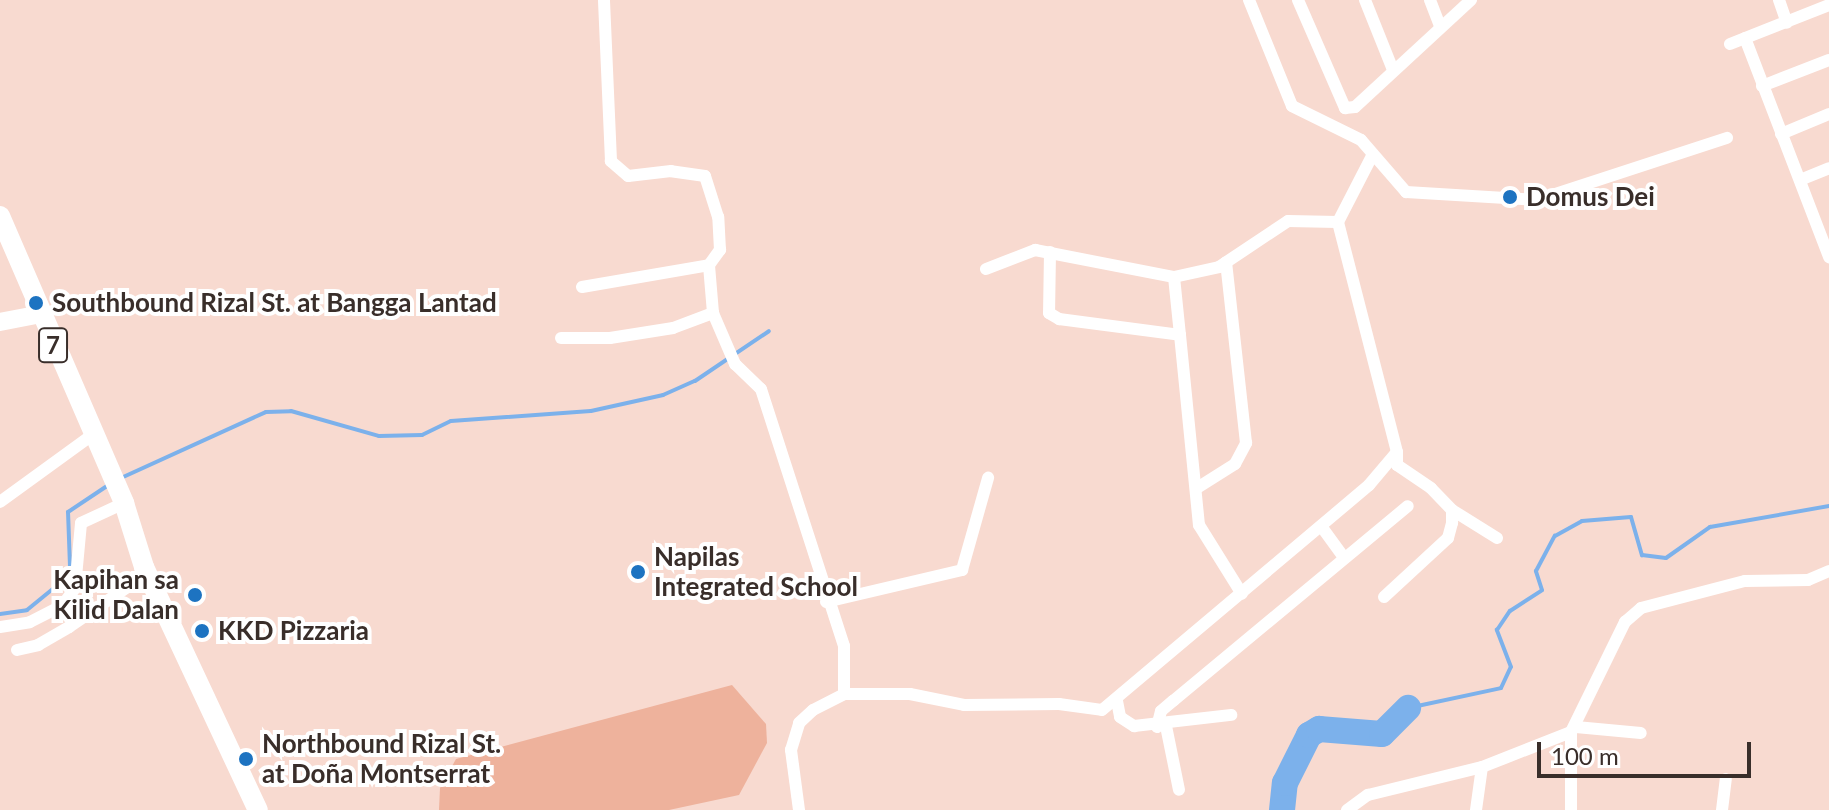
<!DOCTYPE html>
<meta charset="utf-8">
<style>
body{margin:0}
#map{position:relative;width:1829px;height:810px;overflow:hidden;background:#f8dad0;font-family:Lato,sans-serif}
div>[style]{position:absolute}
.green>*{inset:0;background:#eeb29c}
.stream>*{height:4px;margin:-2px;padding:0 2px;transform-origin:2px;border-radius:2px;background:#7cb1eb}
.river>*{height:26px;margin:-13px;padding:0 13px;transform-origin:13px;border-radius:13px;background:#7cb1eb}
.street>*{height:12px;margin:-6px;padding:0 6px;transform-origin:6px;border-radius:6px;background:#fff}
.secondary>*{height:18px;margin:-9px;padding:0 9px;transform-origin:9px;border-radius:9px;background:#fff}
.primary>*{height:20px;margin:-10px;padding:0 10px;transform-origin:10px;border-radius:10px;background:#fff}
.dots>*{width:22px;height:22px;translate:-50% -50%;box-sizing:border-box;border:4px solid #fff;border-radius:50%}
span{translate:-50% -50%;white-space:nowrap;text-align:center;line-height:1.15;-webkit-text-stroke:8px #fff;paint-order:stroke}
.shield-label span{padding:2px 6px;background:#fff;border:2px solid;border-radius:6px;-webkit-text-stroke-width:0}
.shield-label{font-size:24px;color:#392e2a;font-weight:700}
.poi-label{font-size:26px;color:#392e2a;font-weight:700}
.left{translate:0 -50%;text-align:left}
.right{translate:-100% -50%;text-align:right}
.scale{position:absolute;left:1537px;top:742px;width:214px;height:36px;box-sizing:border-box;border:4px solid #392e2a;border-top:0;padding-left:10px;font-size:24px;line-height:28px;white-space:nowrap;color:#392e2a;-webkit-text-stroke:6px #fff;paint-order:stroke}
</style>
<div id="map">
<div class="green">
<i style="clip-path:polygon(732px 685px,766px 724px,767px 743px,739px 795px,669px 810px,439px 810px,440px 788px,456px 759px)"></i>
</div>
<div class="stream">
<i style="left:121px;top:478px;width:159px;rotate:-24.5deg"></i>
<i style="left:266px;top:412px;width:25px;rotate:-2deg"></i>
<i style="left:291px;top:411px;width:91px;rotate:15.9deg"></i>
<i style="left:379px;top:436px;width:43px;rotate:-1.3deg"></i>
<i style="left:422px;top:435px;width:32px;rotate:-26deg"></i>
<i style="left:451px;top:421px;width:140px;rotate:-4.1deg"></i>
<i style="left:591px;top:411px;width:74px;rotate:-12.5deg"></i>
<i style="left:663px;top:395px;width:35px;rotate:-24deg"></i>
<i style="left:695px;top:381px;width:89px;rotate:-34deg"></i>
<i style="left:0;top:614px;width:27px;rotate:-8deg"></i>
<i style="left:27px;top:610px;width:49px;rotate:-39.2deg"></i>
<i style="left:65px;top:579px;width:14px;rotate:-69deg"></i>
<i style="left:70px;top:566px;width:54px;rotate:-92.1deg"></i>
<i style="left:68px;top:512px;width:50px;rotate:-33.7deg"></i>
<i style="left:1408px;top:708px;width:95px;rotate:-12.1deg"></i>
<i style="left:1501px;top:688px;width:23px;rotate:-65deg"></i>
<i style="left:1511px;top:667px;width:40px;rotate:-111deg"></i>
<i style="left:1497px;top:630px;width:23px;rotate:-56deg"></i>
<i style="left:1510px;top:611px;width:38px;rotate:-33deg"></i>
<i style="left:1542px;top:590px;width:20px;rotate:-108deg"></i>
<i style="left:1536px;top:571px;width:40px;rotate:-62deg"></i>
<i style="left:1555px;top:536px;width:31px;rotate:-29deg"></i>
<i style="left:1582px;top:521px;width:49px;rotate:-4.7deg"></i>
<i style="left:1631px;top:517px;width:40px;rotate:74deg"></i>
<i style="left:1642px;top:555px;width:24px;rotate:7deg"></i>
<i style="left:1666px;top:558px;width:54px;rotate:-35.2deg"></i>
<i style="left:1710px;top:527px;width:121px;rotate:-10deg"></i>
</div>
<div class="river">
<i style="left:1282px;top:810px;width:27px;rotate:-84deg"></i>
<i style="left:1285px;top:783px;width:54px;rotate:-63.4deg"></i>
<i style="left:1309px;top:735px;width:12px;rotate:-31deg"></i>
<i style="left:1319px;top:729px;width:63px;rotate:4.5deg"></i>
<i style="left:1382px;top:734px;width:37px;rotate:-45deg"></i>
</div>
<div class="street">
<i style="left:1249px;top:0;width:114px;rotate:67.9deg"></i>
<i style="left:1292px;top:106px;width:77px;rotate:26.2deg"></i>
<i style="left:1361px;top:140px;width:69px;rotate:49.1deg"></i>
<i style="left:1406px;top:192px;width:131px;rotate:3.5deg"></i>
<i style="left:1537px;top:200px;width:200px;rotate:-18.1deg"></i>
<i style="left:1298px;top:0;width:118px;rotate:66.5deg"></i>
<i style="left:1345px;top:108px;width:10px;rotate:-6deg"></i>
<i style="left:1355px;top:107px;width:158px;rotate:-42.7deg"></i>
<i style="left:1365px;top:0;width:75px;rotate:68.2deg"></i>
<i style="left:1430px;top:0;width:28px;rotate:69deg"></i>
<i style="left:1779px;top:0;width:24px;rotate:71deg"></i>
<i style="left:1745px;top:38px;width:235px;rotate:69deg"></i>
<i style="left:1730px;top:44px;width:106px;rotate:-21.5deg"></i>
<i style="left:1762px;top:86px;width:72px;rotate:-21.2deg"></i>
<i style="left:1781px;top:134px;width:52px;rotate:-22.6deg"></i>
<i style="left:1800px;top:180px;width:31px;rotate:-22deg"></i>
<i style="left:1050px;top:252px;width:61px;rotate:90.9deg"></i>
<i style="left:1049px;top:313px;width:12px;rotate:31deg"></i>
<i style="left:1059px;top:319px;width:122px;rotate:7.5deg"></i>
<i style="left:1180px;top:335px;width:58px;rotate:-95.9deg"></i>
<i style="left:986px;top:269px;width:53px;rotate:-21.2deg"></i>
<i style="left:1035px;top:250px;width:142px;rotate:11deg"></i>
<i style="left:1174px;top:277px;width:46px;rotate:-12.5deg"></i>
<i style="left:1219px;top:267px;width:83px;rotate:-33.7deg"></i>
<i style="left:1288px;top:221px;width:50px;rotate:1.1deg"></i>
<i style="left:582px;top:287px;width:129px;rotate:-9.8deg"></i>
<i style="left:713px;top:313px;width:56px;rotate:66.7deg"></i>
<i style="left:735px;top:364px;width:36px;rotate:44deg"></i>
<i style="left:761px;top:389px;width:270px;rotate:72.1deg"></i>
<i style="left:844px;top:646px;width:48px;rotate:90deg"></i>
<i style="left:1180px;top:335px;width:191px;rotate:84.3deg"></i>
<i style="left:1199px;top:525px;width:81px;rotate:58.1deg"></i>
<i style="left:561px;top:338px;width:49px"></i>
<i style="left:610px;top:338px;width:64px;rotate:-9deg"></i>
<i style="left:673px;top:328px;width:43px;rotate:-20.6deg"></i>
<i style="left:713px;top:313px;width:48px;rotate:-94.8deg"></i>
<i style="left:709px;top:265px;width:19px;rotate:-54deg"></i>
<i style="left:720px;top:250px;width:33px;rotate:-93deg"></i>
<i style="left:718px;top:217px;width:43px;rotate:-107.6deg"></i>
<i style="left:705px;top:176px;width:34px;rotate:-172deg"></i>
<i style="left:671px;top:171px;width:43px;rotate:173.4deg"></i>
<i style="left:628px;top:176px;width:23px;rotate:-139deg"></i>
<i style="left:611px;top:161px;width:161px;rotate:-92.5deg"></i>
<i style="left:1197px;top:488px;width:45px;rotate:-32.3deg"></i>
<i style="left:1235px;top:464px;width:24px;rotate:-62deg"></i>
<i style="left:1246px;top:443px;width:182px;rotate:-96.3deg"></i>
<i style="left:0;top:502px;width:112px;rotate:-36deg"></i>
<i style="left:1452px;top:510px;width:53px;rotate:31.9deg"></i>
<i style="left:1321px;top:526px;width:39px;rotate:54deg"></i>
<i style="left:1384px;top:597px;width:87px;rotate:-42.7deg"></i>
<i style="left:1448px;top:538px;width:16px;rotate:-75deg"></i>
<i style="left:1452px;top:523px;width:13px;rotate:-90deg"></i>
<i style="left:1452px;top:510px;width:30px;rotate:-134deg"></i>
<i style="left:1431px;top:488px;width:41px;rotate:-145.9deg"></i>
<i style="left:1397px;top:465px;width:13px;rotate:-90deg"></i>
<i style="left:826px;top:602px;width:140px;rotate:-13.2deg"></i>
<i style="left:962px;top:570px;width:96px;rotate:-74.2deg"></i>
<i style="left:0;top:627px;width:30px;rotate:-9deg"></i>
<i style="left:30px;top:622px;width:36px;rotate:-27deg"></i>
<i style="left:62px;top:606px;width:22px;rotate:-54deg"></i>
<i style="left:75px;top:588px;width:65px;rotate:-84.7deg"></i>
<i style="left:81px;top:523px;width:47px;rotate:-24.9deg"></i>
<i style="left:17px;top:650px;width:22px;rotate:-13deg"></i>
<i style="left:38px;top:645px;width:36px;rotate:-30deg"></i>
<i style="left:69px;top:627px;width:80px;rotate:-34.3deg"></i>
<i style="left:135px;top:582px;width:17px;rotate:-59deg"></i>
<i style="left:1117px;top:701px;width:16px;rotate:79deg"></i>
<i style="left:1120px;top:717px;width:17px;rotate:33deg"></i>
<i style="left:1134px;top:726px;width:98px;rotate:-6.5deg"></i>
<i style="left:1166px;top:726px;width:65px;rotate:78.5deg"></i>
<i style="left:1157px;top:727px;width:16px;rotate:-76deg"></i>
<i style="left:1161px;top:711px;width:16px;rotate:-40deg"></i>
<i style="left:1173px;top:701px;width:305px;rotate:-39.7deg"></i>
<i style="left:1576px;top:727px;width:65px;rotate:5.3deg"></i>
<i style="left:799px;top:810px;width:61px;rotate:-97.6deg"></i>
<i style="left:791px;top:750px;width:28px;rotate:-73deg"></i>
<i style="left:799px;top:723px;width:19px;rotate:-43deg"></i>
<i style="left:813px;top:710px;width:35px;rotate:-27deg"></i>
<i style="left:844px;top:694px;width:66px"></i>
<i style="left:910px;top:694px;width:55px;rotate:11.5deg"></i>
<i style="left:964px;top:705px;width:95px;rotate:-0.6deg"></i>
<i style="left:1059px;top:704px;width:43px;rotate:7.9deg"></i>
<i style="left:1102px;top:710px;width:349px;rotate:-40.1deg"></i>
<i style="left:1369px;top:485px;width:43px;rotate:-49.7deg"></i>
<i style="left:1397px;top:452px;width:237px;rotate:-104.4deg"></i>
<i style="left:1338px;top:222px;width:76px;rotate:-62.8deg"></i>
<i style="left:1347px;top:810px;width:26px;rotate:-36deg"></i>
<i style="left:1368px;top:795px;width:117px;rotate:-13.8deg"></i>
<i style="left:1482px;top:767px;width:96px;rotate:-21.5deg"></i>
<i style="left:1571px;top:732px;width:123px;rotate:-63.9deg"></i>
<i style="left:1625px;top:622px;width:21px;rotate:-41deg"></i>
<i style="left:1641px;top:608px;width:107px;rotate:-14.6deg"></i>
<i style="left:1745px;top:581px;width:63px;rotate:-0.9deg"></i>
<i style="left:1808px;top:580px;width:23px;rotate:-23deg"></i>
<i style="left:1476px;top:810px;width:43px;rotate:-82.1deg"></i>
<i style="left:1571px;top:810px;width:78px;rotate:-90deg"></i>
<i style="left:1722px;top:810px;width:31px;rotate:-83deg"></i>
</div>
<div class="secondary">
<i style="left:0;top:322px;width:42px;rotate:-11deg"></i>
</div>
<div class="primary">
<i style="left:0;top:216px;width:313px;rotate:66.6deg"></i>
<i style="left:124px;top:503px;width:67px;rotate:72.6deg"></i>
<i style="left:144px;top:567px;width:268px;rotate:64.9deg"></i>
</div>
<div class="dots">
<i style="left:1510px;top:197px;background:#1d73c1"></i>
<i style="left:36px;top:303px;background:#1d73c1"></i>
<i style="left:638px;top:572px;background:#1d73c1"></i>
<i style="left:195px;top:595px;background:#1d73c1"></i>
<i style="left:202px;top:631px;background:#1d73c1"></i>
<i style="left:246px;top:759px;background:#1d73c1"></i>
</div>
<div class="shield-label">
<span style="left:53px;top:345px">7</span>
</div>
<div class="poi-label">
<span class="left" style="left:1526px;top:197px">Domus Dei</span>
<span class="left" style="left:52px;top:303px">Southbound Rizal St. at Bangga Lantad</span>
<span class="left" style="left:654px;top:572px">Napilas<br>Integrated School</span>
<span class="right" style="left:179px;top:595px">Kapihan sa<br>Kilid Dalan</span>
<span class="left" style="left:218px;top:631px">KKD Pizzaria</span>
<span class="left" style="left:262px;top:759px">Northbound Rizal St.<br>at Doña Montserrat</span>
</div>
<div class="scale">100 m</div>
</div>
